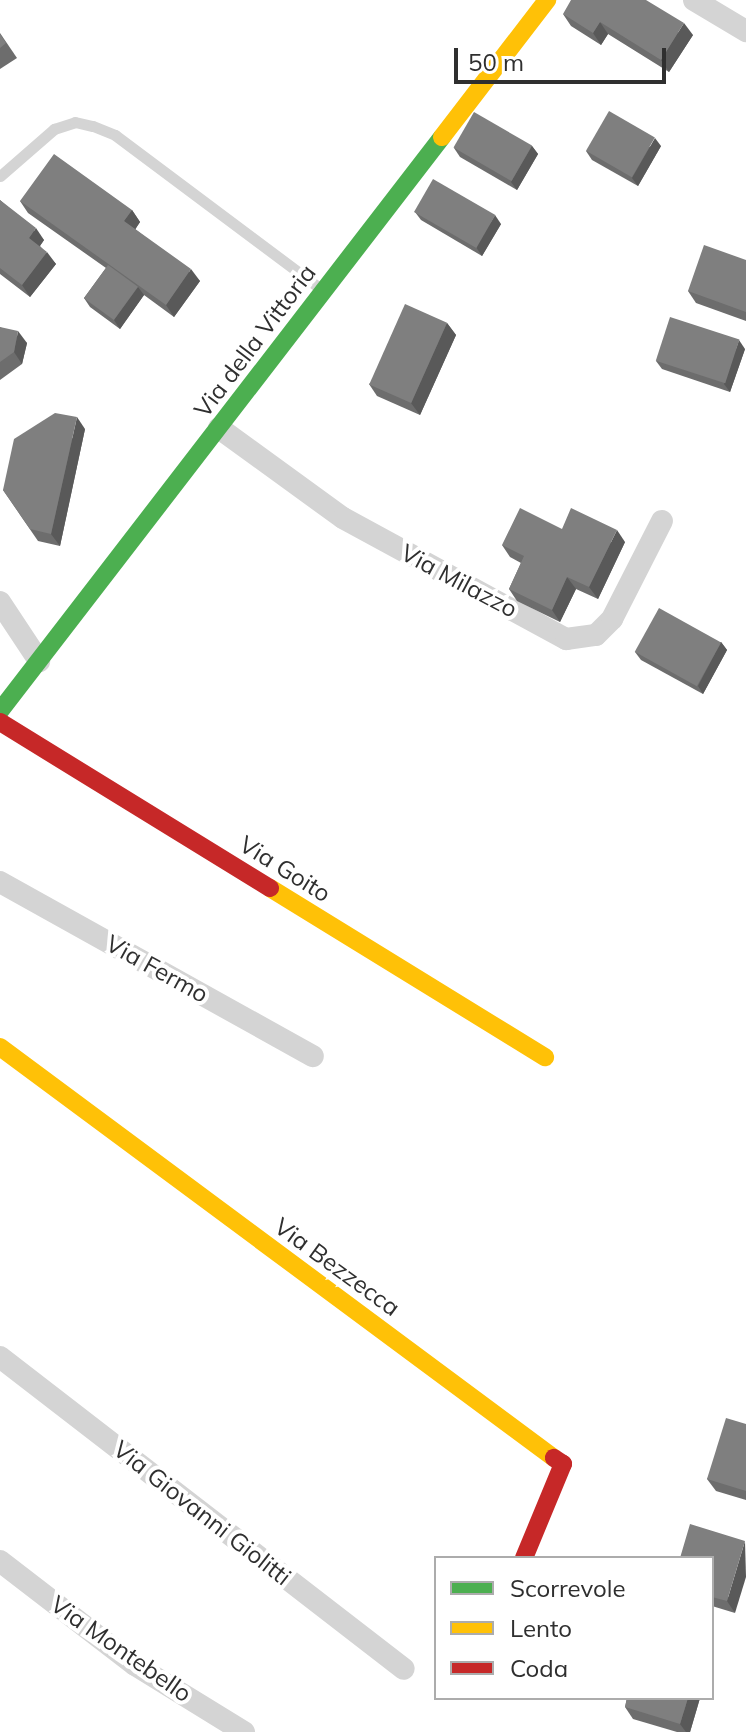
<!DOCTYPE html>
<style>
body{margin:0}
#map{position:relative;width:746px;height:1732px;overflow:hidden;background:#fff;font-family:Mulish,sans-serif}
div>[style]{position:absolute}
.lane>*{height:11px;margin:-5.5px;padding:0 5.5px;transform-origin:5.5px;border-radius:5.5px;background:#d4d4d4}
.street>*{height:22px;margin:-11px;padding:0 11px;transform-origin:11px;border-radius:11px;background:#d4d4d4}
.fast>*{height:18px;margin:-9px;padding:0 9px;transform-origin:9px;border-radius:9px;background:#4caf50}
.slow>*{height:18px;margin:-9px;padding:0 9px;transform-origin:9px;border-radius:9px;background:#ffc107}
.jam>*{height:18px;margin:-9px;padding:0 9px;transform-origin:9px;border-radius:9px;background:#c62828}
.wall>*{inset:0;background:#6d6d6d}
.shaded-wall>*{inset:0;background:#595959}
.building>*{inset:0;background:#7f7f7f;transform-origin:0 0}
span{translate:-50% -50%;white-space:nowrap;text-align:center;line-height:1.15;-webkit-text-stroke:8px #fff;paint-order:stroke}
.street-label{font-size:24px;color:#2f2f2f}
.legend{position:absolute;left:434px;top:1556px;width:280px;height:144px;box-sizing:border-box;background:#fff;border:2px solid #acacac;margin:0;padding:10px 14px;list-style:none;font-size:24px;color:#2f2f2f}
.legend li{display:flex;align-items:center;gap:16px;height:40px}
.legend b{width:40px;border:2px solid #acacac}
.scale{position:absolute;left:454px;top:48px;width:212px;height:36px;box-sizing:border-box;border:4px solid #2f2f2f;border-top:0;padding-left:10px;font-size:24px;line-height:28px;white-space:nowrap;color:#2f2f2f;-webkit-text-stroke:6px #fff;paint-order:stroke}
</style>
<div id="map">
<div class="lane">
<i style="left:0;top:176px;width:72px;rotate:-41deg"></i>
<i style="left:54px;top:129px;width:22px;rotate:-18deg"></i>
<i style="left:75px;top:122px;width:18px;rotate:13deg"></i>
<i style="left:93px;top:126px;width:24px;rotate:22deg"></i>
<i style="left:115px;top:135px;width:259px;rotate:36.8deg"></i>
</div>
<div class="street">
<i style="left:694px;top:0;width:61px;rotate:30.8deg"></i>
<i style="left:219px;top:428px;width:153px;rotate:36deg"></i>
<i style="left:343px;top:518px;width:254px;rotate:28.5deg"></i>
<i style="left:566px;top:639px;width:30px;rotate:-8deg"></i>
<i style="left:596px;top:635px;width:23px;rotate:-45deg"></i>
<i style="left:612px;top:619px;width:110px;rotate:-63deg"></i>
<i style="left:0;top:602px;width:71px;rotate:56.5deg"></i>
<i style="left:0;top:882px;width:358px;rotate:29.1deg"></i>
<i style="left:0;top:1357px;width:510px;rotate:37.68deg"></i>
<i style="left:0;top:1561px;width:170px;rotate:37.6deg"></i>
<i style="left:135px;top:1665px;width:128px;rotate:31.6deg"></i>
</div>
<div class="fast">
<i style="left:0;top:711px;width:724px;rotate:-52.4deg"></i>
</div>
<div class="slow">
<i style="left:442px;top:137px;width:173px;rotate:-52.5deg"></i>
<i style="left:270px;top:888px;width:323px;rotate:31.6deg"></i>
<i style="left:0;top:1047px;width:690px;rotate:36.57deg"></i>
</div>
<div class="jam">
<i style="left:0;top:722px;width:317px;rotate:31.6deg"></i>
<i style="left:524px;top:1558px;width:102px;rotate:-67.5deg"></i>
<i style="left:563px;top:1464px;width:11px;rotate:-146deg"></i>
</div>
<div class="wall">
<i style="clip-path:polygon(563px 14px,693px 35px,669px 72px,608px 34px,601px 45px,571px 26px)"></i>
<i style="clip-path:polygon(0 33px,17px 58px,0 69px)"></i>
<i style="clip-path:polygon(532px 146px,538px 154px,517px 190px,460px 157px,454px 148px)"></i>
<i style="clip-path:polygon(661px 146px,638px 186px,592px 160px,586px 151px)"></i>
<i style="clip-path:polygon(0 200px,44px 240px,40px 246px,56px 264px,30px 297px,0 274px)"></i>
<i style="clip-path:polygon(20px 201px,132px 210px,140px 222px,135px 229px,200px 281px,174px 317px,144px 295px,120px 329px,90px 307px,84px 298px,106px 268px,28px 213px)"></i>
<i style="clip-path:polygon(415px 212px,501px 224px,482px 256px,421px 220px)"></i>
<i style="clip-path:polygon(746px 260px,746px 321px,696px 303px,688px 291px)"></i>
<i style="clip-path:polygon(447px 323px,456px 335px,420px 415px,377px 396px,369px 384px)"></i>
<i style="clip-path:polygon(0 327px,27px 343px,22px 364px,0 380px)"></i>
<i style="clip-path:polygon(745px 349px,730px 392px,662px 369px,656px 361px)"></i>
<i style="clip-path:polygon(85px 429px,60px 546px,38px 541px,3px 490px)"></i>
<i style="clip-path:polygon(625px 542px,598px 599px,576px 589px,560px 622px,517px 601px,509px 589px,521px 563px,510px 557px,502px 545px)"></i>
<i style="clip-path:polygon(721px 642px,727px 650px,703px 694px,641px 660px,635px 652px)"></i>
<i style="clip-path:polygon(746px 1424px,746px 1500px,716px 1491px,707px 1479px)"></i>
<i style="clip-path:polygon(712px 1558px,735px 1613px,712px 1606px)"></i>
<i style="clip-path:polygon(627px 1698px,700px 1698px,690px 1732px,677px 1732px,633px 1719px,625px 1707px)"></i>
</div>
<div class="shaded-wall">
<i style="clip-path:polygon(600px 22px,608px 34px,601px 45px,593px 33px)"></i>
<i style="clip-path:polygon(684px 23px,693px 35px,669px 72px,661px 60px)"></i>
<i style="clip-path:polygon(655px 138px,661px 146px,638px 186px,632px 178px)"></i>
<i style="clip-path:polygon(532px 146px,538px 154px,517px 190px,511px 182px)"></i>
<i style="clip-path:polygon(132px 210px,140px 222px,133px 233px,124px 221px)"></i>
<i style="clip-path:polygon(495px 215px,501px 224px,482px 256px,476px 247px)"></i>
<i style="clip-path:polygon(36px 228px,44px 240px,37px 250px,29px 238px)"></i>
<i style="clip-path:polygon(47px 252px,56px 264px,30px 297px,22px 285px)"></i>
<i style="clip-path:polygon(191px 269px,200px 281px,174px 317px,166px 305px)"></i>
<i style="clip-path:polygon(138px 287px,144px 295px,120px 329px,114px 320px)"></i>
<i style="clip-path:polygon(447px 323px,456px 335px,420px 415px,411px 403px)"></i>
<i style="clip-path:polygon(18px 331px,27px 343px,22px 364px,14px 352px)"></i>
<i style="clip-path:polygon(739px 340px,745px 349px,730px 392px,724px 384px)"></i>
<i style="clip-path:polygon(77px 417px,85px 429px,60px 546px,51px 534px)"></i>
<i style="clip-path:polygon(617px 530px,625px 542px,598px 599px,589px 587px)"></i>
<i style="clip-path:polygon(567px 577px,576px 589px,560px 622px,552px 610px)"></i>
<i style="clip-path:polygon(721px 642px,727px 650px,703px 694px,698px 686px)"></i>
<i style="clip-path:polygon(745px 1541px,746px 1577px,735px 1613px,727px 1601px)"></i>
<i style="clip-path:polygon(688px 1698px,700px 1698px,690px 1732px,686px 1732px,680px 1724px)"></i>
</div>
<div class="building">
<i style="clip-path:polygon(571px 0,646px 0,684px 23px,661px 60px,600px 22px,593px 33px,563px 14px)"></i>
<i style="clip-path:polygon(0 34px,6px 43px,0 48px)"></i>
<i style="left:609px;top:111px;width:53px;height:46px;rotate:30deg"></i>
<i style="left:474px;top:112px;width:67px;height:41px;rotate:30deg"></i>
<i style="clip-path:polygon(54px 154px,132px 210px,124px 221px,191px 269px,166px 305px,20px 201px)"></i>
<i style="left:433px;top:179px;width:72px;height:38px;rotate:30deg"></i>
<i style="clip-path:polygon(0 200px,36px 228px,29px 238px,47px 252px,22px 285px,0 268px)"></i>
<i style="clip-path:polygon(704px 245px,746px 260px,746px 312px,688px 291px)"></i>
<i style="left:108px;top:265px;width:37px;height:41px;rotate:36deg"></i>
<i style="left:405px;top:304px;width:46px;height:88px;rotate:24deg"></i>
<i style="left:670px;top:317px;width:73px;height:46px;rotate:18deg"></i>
<i style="clip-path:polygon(0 327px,18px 331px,14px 352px,0 362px)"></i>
<i style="clip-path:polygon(55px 413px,77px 417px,51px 534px,30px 529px,3px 490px,14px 439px)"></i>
<i style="clip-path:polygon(520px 508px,562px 529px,571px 508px,617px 530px,589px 587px,567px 577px,552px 610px,509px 589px,524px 556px,502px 545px)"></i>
<i style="left:659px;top:608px;width:71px;height:50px;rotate:29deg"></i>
<i style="clip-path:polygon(726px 1418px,746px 1424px,746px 1491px,707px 1479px)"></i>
<i style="clip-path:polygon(690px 1524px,745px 1541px,727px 1601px,712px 1597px,712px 1558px,680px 1558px)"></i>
<i style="clip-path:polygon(627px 1698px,688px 1698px,680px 1724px,625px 1707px)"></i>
</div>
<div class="street-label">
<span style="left:255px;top:341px;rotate:-53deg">Via della Vittoria</span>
<span style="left:459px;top:581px;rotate:28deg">Via Milazzo</span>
<span style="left:285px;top:869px;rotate:32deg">Via Goito</span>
<span style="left:157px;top:969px;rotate:29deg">Via Fermo</span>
<span style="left:337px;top:1267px;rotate:36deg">Via Bezzecca</span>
<span style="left:202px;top:1513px;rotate:38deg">Via Giovanni Giolitti</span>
<span style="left:121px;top:1649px;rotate:35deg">Via Montebello</span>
</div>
<ul class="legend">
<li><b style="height:10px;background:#4caf50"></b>Scorrevole</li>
<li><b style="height:10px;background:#ffc107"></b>Lento</li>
<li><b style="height:10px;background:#c62828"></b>Coda</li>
</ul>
<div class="scale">50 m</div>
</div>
